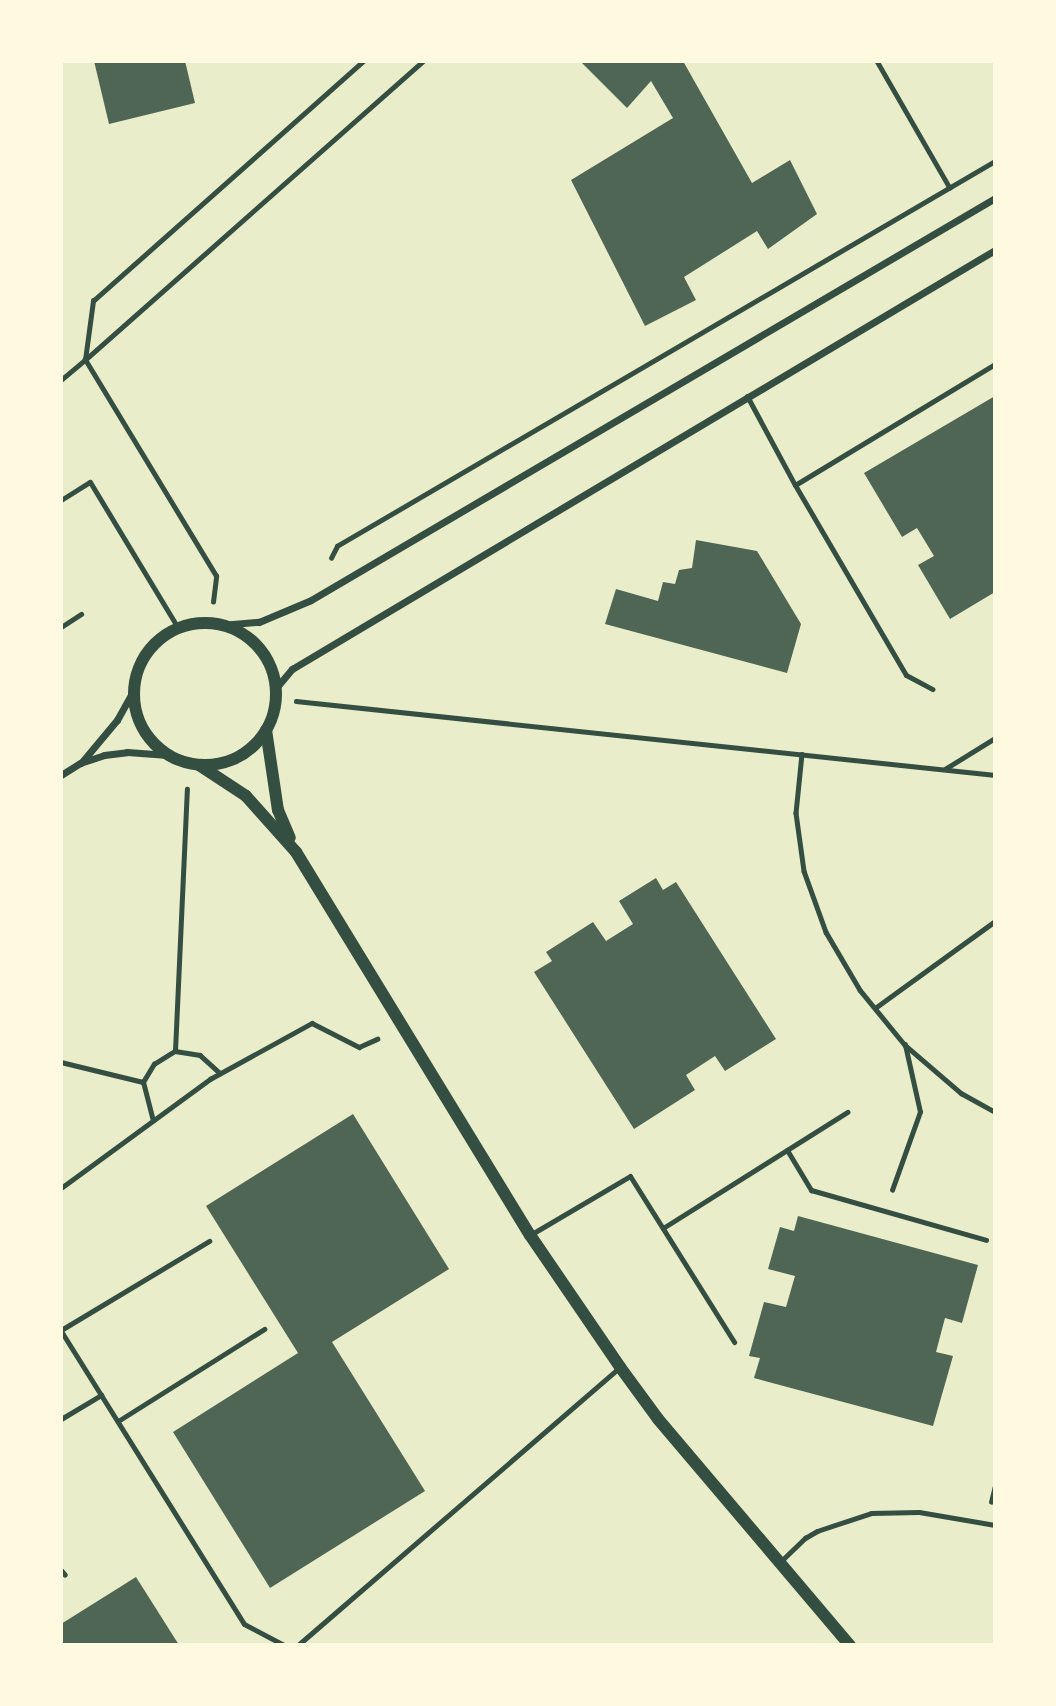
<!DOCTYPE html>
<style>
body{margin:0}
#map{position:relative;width:1056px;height:1706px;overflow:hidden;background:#e9edc9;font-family:"Zilla Slab",serif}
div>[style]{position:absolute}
.building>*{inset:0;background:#4f6655}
.path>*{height:4.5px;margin:-2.25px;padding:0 2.25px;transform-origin:2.25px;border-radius:2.25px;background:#344e41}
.service>*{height:5px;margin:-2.5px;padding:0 2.5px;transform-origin:2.5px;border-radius:2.5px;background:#344e41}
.minor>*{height:7px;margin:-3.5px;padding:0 3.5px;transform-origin:3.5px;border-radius:3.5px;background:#344e41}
.tertiary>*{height:12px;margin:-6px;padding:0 6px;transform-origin:6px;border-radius:6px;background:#344e41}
.tertiary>.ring{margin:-6px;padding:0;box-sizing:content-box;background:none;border:12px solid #344e41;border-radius:50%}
span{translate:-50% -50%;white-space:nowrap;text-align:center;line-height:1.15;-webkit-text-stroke:5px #fefae0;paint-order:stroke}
.frame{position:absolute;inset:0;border:63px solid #fefae0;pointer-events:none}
</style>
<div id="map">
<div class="building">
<i style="clip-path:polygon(94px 61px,185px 61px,195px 103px,109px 124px)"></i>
<i style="clip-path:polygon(580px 61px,683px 61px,752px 183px,790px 160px,817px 214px,768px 249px,757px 231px,684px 277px,696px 300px,645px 326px,571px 180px,673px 118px,651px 81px,627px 108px)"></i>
<i style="clip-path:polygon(995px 396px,995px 592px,950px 619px,918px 565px,934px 556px,917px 528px,902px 537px,864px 473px)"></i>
<i style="clip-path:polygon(696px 540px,757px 551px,801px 624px,787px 673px,605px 624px,616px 589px,658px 601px,663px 582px,675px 584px,679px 570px,692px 568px)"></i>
<i style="clip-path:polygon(656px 878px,663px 890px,676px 882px,776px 1039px,725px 1071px,715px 1056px,686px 1075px,695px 1090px,634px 1129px,534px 972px,552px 961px,546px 952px,593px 922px,606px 941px,633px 924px,619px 901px)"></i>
<i style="clip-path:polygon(353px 1114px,449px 1269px,332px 1342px,425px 1491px,270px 1588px,173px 1432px,298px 1353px,206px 1206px)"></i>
<i style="clip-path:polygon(798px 1216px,978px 1265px,962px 1323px,945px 1318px,936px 1352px,953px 1356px,933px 1426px,754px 1378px,760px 1358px,749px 1356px,764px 1302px,786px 1307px,795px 1276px,768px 1269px,780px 1227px,794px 1231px)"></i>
<i style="clip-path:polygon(136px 1577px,179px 1645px,61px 1645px,61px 1624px)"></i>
</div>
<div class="path">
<i style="left:877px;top:61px;width:146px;rotate:60.1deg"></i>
<i style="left:61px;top:380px;width:31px;rotate:-40deg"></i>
<i style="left:85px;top:360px;width:60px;rotate:-82.3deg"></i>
<i style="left:93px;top:301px;width:361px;rotate:-41.6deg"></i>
<i style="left:331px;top:558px;width:13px;rotate:-63deg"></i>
<i style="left:337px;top:546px;width:762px;rotate:-30.33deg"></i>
<i style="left:213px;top:602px;width:26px;rotate:-83deg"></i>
<i style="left:216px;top:576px;width:253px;rotate:-121.2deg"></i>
<i style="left:85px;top:360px;width:451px;rotate:-41.5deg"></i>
<i style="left:296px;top:701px;width:703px;rotate:6.04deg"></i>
<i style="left:802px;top:754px;width:59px;rotate:95.8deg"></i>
<i style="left:796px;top:813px;width:59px;rotate:82.1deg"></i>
<i style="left:804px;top:871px;width:65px;rotate:70.2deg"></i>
<i style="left:826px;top:932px;width:67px;rotate:59.6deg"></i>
<i style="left:860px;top:990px;width:71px;rotate:50.7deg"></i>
<i style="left:905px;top:1045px;width:74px;rotate:40.6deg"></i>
<i style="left:961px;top:1093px;width:39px;rotate:29deg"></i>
<i style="left:945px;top:769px;width:59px;rotate:-31.8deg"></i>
<i style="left:875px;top:1008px;width:148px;rotate:-35.9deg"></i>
<i style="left:175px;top:1051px;width:262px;rotate:-87.4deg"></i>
<i style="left:61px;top:1062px;width:84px;rotate:13.7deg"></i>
<i style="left:153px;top:1121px;width:40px;rotate:-104.4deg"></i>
<i style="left:143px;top:1082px;width:21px;rotate:-59deg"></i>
<i style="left:154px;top:1064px;width:25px;rotate:-32deg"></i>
<i style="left:175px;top:1051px;width:25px;rotate:9deg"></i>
<i style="left:200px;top:1055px;width:27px;rotate:42deg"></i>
<i style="left:61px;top:1188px;width:185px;rotate:-36.2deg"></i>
<i style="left:210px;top:1079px;width:116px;rotate:-28.8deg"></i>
<i style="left:312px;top:1023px;width:53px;rotate:27.1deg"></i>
<i style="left:359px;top:1047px;width:20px;rotate:-24deg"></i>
<i style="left:892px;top:1190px;width:83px;rotate:-70.3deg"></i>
<i style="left:920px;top:1112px;width:69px;rotate:-102.6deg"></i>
<i style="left:991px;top:1502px;width:16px;rotate:-76deg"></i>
</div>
<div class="service">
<i style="left:747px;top:396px;width:101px;rotate:61.7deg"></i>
<i style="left:795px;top:485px;width:220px;rotate:59.7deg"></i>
<i style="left:906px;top:675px;width:30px;rotate:28deg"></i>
<i style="left:795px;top:485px;width:234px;rotate:-31.2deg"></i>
<i style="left:61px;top:500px;width:34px;rotate:-32deg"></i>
<i style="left:90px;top:482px;width:170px;rotate:58.9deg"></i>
<i style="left:61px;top:627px;width:24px;rotate:-33deg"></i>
<i style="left:787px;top:1150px;width:47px;rotate:59deg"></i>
<i style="left:811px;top:1190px;width:182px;rotate:15.9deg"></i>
<i style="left:663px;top:1228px;width:218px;rotate:-32.2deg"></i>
<i style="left:530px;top:1235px;width:116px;rotate:-30.5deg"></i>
<i style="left:630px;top:1176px;width:196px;rotate:57.9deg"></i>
<i style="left:61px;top:1330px;width:173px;rotate:-31deg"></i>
<i style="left:61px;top:1331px;width:345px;rotate:58deg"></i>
<i style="left:244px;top:1624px;width:45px;rotate:27.7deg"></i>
<i style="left:61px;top:1419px;width:47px;rotate:-31deg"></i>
<i style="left:118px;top:1421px;width:173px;rotate:-32.2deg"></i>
<i style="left:780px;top:1562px;width:35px;rotate:-44deg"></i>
<i style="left:805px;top:1538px;width:14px;rotate:-30deg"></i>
<i style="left:817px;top:1531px;width:57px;rotate:-18.4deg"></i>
<i style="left:871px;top:1513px;width:48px;rotate:-1.2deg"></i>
<i style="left:919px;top:1512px;width:77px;rotate:9.7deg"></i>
<i style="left:61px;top:1570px;width:6px;rotate:51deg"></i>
<i style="left:298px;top:1645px;width:424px;rotate:-40.8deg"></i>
</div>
<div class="minor">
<i style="left:221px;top:625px;width:38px;rotate:-5deg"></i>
<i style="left:259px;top:622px;width:56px;rotate:-22.9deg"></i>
<i style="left:311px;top:600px;width:793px;rotate:-30.44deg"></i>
<i style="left:276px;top:688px;width:25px;rotate:-50deg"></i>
<i style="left:292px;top:669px;width:818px;rotate:-30.8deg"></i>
<i style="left:81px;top:763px;width:56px;rotate:-50.1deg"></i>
<i style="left:117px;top:720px;width:35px;rotate:-61deg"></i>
<i style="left:61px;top:775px;width:22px;rotate:-32deg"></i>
<i style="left:80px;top:763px;width:25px;rotate:-18deg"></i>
<i style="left:104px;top:755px;width:23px;rotate:-7deg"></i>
<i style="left:127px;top:752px;width:41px;rotate:4.2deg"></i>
</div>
<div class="tertiary">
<i class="ring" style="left:134px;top:623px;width:130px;height:130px"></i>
<i style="left:266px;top:730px;width:81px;rotate:81.5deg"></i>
<i style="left:278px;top:810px;width:30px;rotate:67deg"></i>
<i style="left:199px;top:765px;width:56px;rotate:33.4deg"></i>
<i style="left:246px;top:796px;width:75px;rotate:48.2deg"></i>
<i style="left:296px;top:852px;width:449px;rotate:58.6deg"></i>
<i style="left:530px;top:1235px;width:160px;rotate:55.7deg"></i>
<i style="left:620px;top:1367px;width:64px;rotate:53.8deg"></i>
<i style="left:658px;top:1419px;width:297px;rotate:49.7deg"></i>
</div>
<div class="frame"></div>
</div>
